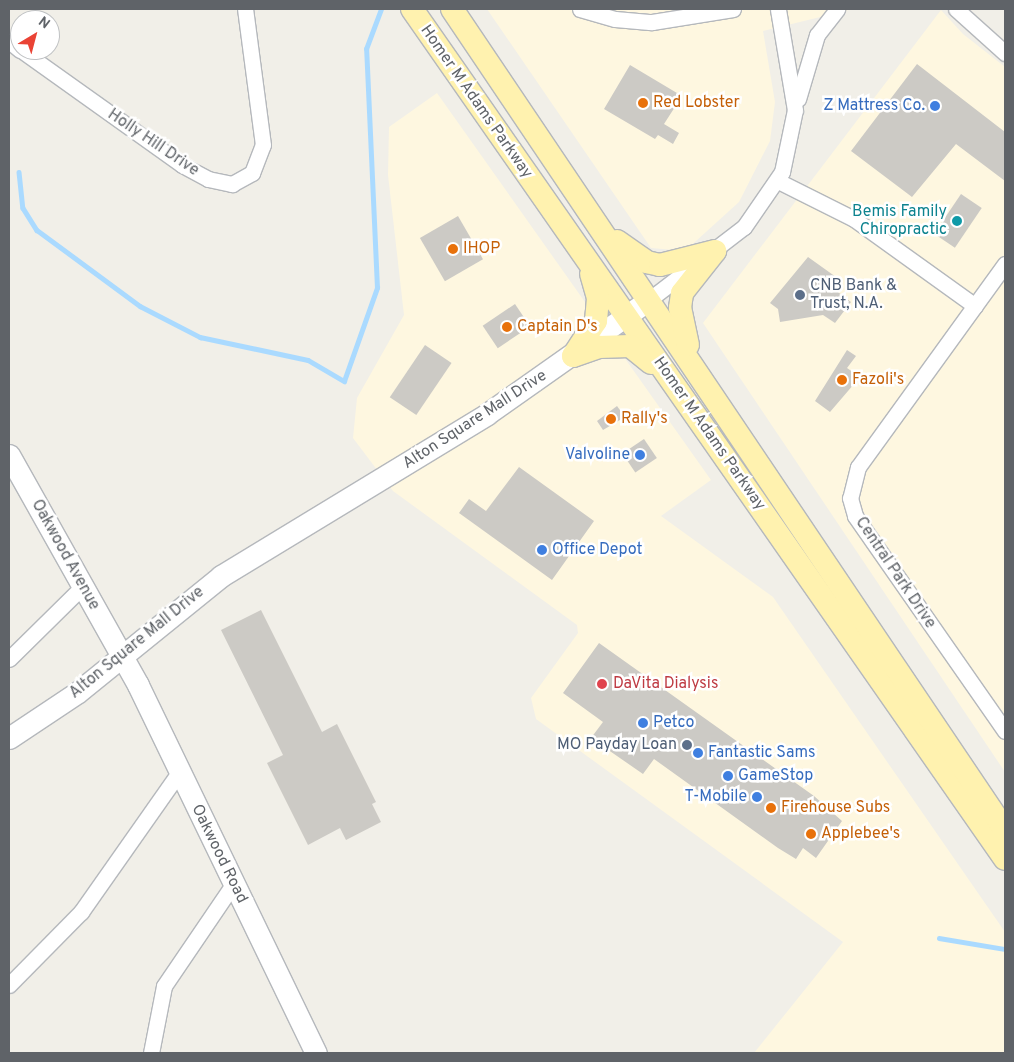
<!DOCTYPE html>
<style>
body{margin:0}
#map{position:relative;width:1014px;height:1062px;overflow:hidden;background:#f1efe8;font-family:Overpass,sans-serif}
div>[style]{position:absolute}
.commercial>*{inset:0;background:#fef7e0}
.stream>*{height:4.5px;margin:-2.25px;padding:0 2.25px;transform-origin:2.25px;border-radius:2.25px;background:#aadaff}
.building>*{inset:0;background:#cccac5;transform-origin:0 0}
.roads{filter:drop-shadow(1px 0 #b5b8bc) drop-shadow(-1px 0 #b5b8bc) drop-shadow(0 1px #b5b8bc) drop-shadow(0 -1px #b5b8bc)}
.street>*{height:15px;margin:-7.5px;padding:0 7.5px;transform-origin:7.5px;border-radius:7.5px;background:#fff}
.secondary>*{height:21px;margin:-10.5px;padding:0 10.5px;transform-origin:10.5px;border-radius:10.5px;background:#fff}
.primary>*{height:22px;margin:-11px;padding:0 11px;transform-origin:11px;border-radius:11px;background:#fff2af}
.dots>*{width:14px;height:14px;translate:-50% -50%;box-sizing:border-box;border:2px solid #fff;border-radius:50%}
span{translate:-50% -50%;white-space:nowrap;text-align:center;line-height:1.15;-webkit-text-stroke:5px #fff;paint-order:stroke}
.street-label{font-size:16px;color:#5f6368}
.food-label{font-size:16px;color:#c56008}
.left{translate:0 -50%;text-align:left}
.shop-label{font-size:16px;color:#366cbe}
.right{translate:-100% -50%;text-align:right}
.culture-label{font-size:16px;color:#0d838f}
.service-label{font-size:16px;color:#4e5e75}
.health-label{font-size:16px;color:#be3a42}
.frame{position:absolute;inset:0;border:10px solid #5f6368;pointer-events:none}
.north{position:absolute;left:10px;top:10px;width:50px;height:50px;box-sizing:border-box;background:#fff;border:1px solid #bfc1c3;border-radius:50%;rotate:37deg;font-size:14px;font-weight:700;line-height:20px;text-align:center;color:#5f6368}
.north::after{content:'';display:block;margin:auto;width:18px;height:22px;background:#ea4335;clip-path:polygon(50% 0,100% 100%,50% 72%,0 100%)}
</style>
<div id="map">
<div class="commercial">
<i style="clip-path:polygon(487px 9px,853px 9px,763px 31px,775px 102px,770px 141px,739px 202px,685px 251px,651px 248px)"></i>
<i style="clip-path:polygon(941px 10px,963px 34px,1005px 67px,1005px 772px,703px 323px)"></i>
<i style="clip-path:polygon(437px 93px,711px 480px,661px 516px,773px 597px,1005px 932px,1005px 1053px,754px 1053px,843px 942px,536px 719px,531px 698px,578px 633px,577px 625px,393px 491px,353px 438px,357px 398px,404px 315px,388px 175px,389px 127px)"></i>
</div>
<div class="stream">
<i style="left:19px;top:172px;width:36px;rotate:84deg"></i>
<i style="left:23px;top:208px;width:26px;rotate:58deg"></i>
<i style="left:37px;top:230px;width:128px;rotate:36.4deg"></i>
<i style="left:140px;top:306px;width:68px;rotate:27.3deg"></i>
<i style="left:200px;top:337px;width:110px;rotate:12deg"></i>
<i style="left:308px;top:360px;width:42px;rotate:30.3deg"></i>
<i style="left:344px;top:381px;width:99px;rotate:-70.5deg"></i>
<i style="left:377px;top:288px;width:239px;rotate:-92.6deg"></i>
<i style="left:366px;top:49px;width:43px;rotate:-69.4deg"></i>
<i style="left:939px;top:938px;width:67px;rotate:9.5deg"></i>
</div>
<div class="building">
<i style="clip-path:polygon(917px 64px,1005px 132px,1005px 181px,956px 144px,912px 197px,851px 151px)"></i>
<i style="clip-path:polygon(630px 65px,682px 96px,664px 124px,679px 133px,673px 144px,658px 135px,655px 139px,604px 109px)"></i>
<i style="left:961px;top:194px;width:25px;height:48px;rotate:34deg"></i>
<i style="left:458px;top:216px;width:50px;height:44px;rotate:60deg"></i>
<i style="clip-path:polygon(808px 257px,836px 277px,830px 286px,851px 302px,835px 323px,823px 315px,780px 322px,778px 309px,770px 303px)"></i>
<i style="left:515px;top:304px;width:27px;height:39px;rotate:56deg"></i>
<i style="left:425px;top:345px;width:32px;height:63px;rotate:34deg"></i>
<i style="clip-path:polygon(847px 350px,856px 356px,847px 368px,860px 377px,830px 412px,815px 401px)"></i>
<i style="clip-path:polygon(617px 406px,625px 417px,603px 430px,597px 421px)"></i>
<i style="left:644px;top:439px;width:23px;height:26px;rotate:56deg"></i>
<i style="clip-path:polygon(519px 467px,594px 521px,552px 580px,459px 513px,469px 499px,486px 511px)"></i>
<i style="clip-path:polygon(261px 610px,322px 732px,337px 724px,376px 802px,372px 804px,381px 822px,346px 840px,340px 828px,308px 845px,267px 763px,283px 755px,221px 630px)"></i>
<i style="clip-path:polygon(599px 643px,814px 796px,842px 821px,816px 858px,803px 848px,796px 859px,778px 848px,654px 759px,643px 774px,591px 738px,603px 722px,563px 693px)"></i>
</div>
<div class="roads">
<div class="street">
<i style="left:580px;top:9px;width:36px;rotate:16deg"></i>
<i style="left:615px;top:19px;width:37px;rotate:5deg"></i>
<i style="left:652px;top:22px;width:82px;rotate:-9.1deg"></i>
<i style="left:956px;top:9px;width:66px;rotate:41.9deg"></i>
<i style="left:9px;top:41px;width:14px;rotate:39deg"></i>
<i style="left:21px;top:50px;width:198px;rotate:35.5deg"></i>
<i style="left:182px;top:165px;width:30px;rotate:28deg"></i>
<i style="left:208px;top:179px;width:25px;rotate:12deg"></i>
<i style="left:232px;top:184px;width:23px;rotate:-29deg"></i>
<i style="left:252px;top:173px;width:30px;rotate:-69deg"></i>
<i style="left:263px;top:145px;width:137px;rotate:-97.5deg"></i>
<i style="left:798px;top:99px;width:67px;rotate:-73.5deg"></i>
<i style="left:817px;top:35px;width:33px;rotate:-52deg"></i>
<i style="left:778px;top:181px;width:85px;rotate:26.6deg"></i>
<i style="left:854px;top:219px;width:149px;rotate:35.7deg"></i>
<i style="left:1005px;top:264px;width:251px;rotate:125.9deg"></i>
<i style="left:858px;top:467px;width:32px;rotate:104deg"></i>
<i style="left:850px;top:498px;width:19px;rotate:74deg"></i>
<i style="left:855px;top:516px;width:262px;rotate:55.1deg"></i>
<i style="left:650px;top:299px;width:118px;rotate:-37.5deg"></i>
<i style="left:744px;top:227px;width:67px;rotate:-55.4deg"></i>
<i style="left:782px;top:172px;width:63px;rotate:-78.2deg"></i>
<i style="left:795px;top:110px;width:102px;rotate:-99.6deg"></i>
<i style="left:9px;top:659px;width:104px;rotate:-44.6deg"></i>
<i style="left:9px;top:985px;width:103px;rotate:-45.4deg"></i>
<i style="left:81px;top:912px;width:172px;rotate:-54.9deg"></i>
<i style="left:151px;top:1053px;width:68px;rotate:-79deg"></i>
<i style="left:164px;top:986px;width:125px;rotate:-55.8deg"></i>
</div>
<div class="secondary">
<i style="left:9px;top:455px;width:264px;rotate:60.7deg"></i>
<i style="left:138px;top:685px;width:409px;rotate:64.2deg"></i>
<i style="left:9px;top:738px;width:83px;rotate:-33.7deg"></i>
<i style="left:78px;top:692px;width:184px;rotate:-39deg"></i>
<i style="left:221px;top:576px;width:311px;rotate:-31.3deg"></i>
<i style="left:487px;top:414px;width:199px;rotate:-35.2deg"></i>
</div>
<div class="primary">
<i style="left:412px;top:9px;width:1036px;rotate:55.1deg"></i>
<i style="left:452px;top:9px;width:990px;rotate:56.04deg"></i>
<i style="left:617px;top:241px;width:37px;rotate:35deg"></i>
<i style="left:647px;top:262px;width:13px;rotate:13deg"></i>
<i style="left:660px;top:265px;width:57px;rotate:-14.3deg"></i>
<i style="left:688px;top:345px;width:38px;rotate:-102deg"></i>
<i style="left:680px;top:308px;width:15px;rotate:-82deg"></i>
<i style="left:682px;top:293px;width:53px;rotate:-51.8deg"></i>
<i style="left:573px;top:356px;width:42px;rotate:-56.7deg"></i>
<i style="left:596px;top:321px;width:23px;rotate:-85deg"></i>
<i style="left:598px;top:298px;width:25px;rotate:-106deg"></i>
<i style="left:573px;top:356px;width:28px;rotate:-19deg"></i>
<i style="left:599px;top:347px;width:31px;rotate:-2deg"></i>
<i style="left:630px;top:346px;width:27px;rotate:39deg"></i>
</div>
</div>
<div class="dots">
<i style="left:643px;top:103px;background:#e8710a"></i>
<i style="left:935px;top:106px;background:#3f7fe0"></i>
<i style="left:957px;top:221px;background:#0f9aa8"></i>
<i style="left:453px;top:249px;background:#e8710a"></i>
<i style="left:800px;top:295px;background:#5c6f8a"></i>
<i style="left:507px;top:327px;background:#e8710a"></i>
<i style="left:842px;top:380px;background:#e8710a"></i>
<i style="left:611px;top:419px;background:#e8710a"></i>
<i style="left:640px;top:455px;background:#3f7fe0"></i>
<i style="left:542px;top:550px;background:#3f7fe0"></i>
<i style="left:602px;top:684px;background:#e0444e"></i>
<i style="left:643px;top:723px;background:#3f7fe0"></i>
<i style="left:687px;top:745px;background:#5c6f8a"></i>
<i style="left:698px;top:753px;background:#3f7fe0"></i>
<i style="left:728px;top:776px;background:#3f7fe0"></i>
<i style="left:757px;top:797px;background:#3f7fe0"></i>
<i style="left:771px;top:808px;background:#e8710a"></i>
<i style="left:811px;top:834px;background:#e8710a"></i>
</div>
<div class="street-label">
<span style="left:476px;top:102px;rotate:55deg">Homer M Adams Parkway</span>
<span style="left:153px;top:143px;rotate:34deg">Holly Hill Drive</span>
<span style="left:475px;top:420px;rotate:-33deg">Alton Square Mall Drive</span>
<span style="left:709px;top:434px;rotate:55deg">Homer M Adams Parkway</span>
<span style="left:65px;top:555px;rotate:61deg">Oakwood Avenue</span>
<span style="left:895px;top:573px;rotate:56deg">Central Park Drive</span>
<span style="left:137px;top:643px;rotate:-39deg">Alton Square Mall Drive</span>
<span style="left:219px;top:854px;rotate:64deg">Oakwood Road</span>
</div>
<div class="food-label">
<span class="left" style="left:653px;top:103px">Red Lobster</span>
<span class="left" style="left:463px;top:249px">IHOP</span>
<span class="left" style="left:517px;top:327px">Captain D's</span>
<span class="left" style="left:852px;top:380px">Fazoli's</span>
<span class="left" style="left:621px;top:419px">Rally's</span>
<span class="left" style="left:781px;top:808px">Firehouse Subs</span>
<span class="left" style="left:821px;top:834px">Applebee's</span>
</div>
<div class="shop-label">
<span class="right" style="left:925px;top:106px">Z Mattress Co.</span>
<span class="right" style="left:630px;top:455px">Valvoline</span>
<span class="left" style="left:552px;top:550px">Office Depot</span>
<span class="left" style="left:653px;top:723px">Petco</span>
<span class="left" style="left:708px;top:753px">Fantastic Sams</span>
<span class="left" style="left:738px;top:776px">GameStop</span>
<span class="right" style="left:747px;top:797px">T-Mobile</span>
</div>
<div class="culture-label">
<span class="right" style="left:947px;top:221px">Bemis Family<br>Chiropractic</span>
</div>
<div class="service-label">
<span class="left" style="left:810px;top:295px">CNB Bank &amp;<br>Trust, N.A.</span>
<span class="right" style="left:677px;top:745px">MO Payday Loan</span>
</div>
<div class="health-label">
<span class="left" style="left:613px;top:684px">DaVita Dialysis</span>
</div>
<div class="frame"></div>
<div class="north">N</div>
</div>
